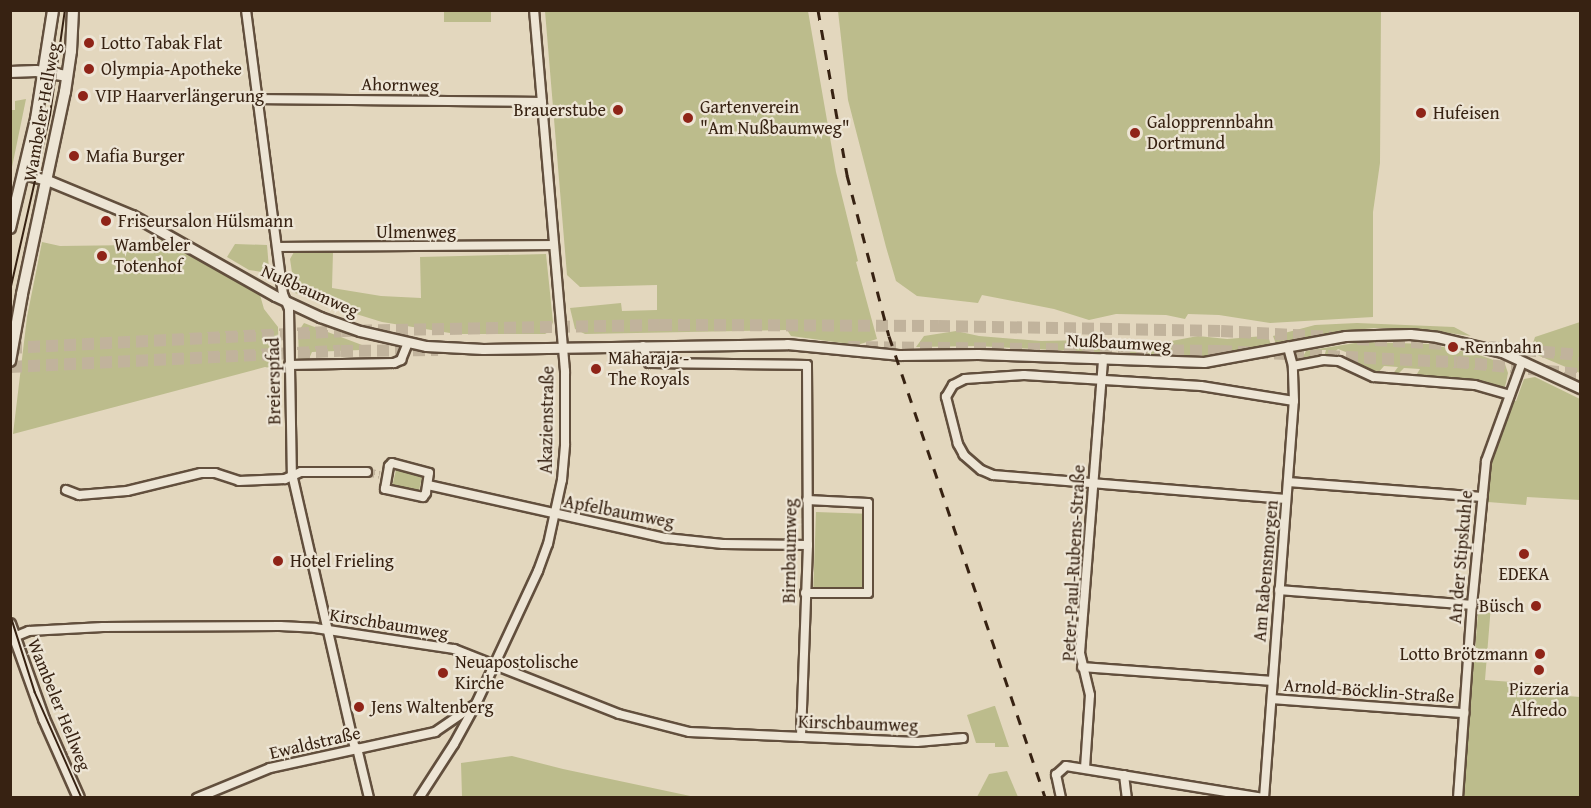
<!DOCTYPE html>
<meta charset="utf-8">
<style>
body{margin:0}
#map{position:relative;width:1591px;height:808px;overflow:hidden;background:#e3d7be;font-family:"Gentium Book Plus",serif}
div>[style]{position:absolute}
.green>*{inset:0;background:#bcbc8c;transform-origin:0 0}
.minor-tunnel>*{height:8px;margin-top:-4px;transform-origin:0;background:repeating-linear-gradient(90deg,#c1b39c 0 8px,transparent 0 12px)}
.trunk-tunnel>*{height:12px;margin-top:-6px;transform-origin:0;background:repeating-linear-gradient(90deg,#c1b39c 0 12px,transparent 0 18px)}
.roads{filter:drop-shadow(2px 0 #624f3d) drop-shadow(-2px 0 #624f3d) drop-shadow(0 2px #624f3d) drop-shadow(0 -2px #624f3d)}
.minor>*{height:8px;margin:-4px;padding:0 4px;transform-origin:4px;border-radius:4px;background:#ede5d5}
.tertiary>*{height:9px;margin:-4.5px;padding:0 4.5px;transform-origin:4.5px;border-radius:4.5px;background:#ede5d5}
.secondary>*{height:10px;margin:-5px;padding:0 5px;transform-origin:5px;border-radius:5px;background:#ede5d5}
.tram>*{height:1.5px;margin:-0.75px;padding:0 0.75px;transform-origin:0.75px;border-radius:0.75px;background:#372212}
.rail>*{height:3px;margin-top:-1.5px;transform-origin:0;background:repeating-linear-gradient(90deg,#372212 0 10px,transparent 0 20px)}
.dots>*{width:16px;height:16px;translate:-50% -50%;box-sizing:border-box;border:3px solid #ede5d5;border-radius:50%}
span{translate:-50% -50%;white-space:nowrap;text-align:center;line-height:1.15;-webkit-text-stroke:4.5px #ede5d5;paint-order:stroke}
.poi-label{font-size:18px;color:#372212}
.left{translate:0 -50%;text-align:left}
.right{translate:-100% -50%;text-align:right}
.street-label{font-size:18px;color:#372212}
.frame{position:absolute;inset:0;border:12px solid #372212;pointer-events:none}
</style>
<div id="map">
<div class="green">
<i style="left:444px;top:11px;width:47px;height:11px"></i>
<i style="clip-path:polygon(545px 11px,808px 11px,836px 172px,858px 261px,856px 262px,877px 339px,857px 345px,791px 336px,787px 330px,585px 334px,575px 329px,570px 308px,621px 303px,622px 311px,657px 310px,657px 285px,580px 287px,567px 275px)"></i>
<i style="clip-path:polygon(838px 11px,1381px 11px,1380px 163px,1373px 212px,1373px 317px,1270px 323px,1219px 315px,1188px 314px,1185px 319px,1166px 315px,1116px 314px,1089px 320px,1054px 309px,982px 295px,978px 303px,917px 296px,896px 281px,886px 247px,848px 100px)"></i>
<i style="clip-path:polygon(26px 99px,11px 172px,11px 110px,15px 110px,15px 101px)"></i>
<i style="clip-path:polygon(162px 239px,260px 295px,264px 309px,278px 327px,279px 370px,265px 367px,13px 434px,27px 317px,42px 242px,60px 246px,136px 245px,138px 240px,158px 245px)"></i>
<i style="clip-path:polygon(235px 244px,267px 245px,269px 269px,262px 272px,249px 270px,227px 257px)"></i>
<i style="clip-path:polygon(294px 252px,333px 252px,332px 288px,381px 296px,421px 298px,420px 257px,546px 254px,553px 322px,550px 331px,545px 334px,456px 334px,382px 322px,314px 301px,312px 298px,295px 293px,290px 259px)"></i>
<i style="clip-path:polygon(1580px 322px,1580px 373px,1530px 352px,1535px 337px)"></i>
<i style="clip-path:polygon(304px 323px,362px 345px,360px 350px,312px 352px,308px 361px,299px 361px,298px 332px)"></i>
<i style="clip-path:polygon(1357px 323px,1454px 327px,1471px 336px,1419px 329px,1374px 328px,1337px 332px,1276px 344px,1273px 336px,1315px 325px)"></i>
<i style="clip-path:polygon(956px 331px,979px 336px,1041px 341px,1090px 340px,1112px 349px,1111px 353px,977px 346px,916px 347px,924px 336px)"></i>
<i style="clip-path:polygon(1198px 336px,1227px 339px,1264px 336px,1269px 339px,1271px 345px,1206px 357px,1118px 354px,1119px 348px,1133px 342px,1166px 342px)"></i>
<i style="clip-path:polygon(1361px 342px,1430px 344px,1479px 355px,1505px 364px,1508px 373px,1506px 383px,1504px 389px,1479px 382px,1415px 377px,1420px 369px,1404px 368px,1397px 375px,1392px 375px,1398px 367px,1384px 366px,1377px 374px,1368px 372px,1353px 362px,1356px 356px,1338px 349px,1329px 357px,1324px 357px,1326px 350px,1321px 350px,1313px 353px,1308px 360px,1300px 362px,1306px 351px)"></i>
<i style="clip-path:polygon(1535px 377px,1580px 399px,1580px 500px,1527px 497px,1526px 505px,1488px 502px,1486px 497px,1489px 468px,1512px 400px,1516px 401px,1524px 379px)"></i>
<i style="left:396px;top:470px;width:27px;height:16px;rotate:13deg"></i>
<i style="left:816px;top:512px;width:50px;height:78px;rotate:2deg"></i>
<i style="clip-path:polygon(1479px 601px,1491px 605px,1485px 680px,1541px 684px,1541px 694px,1580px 697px,1580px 797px,1463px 797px)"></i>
<i style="clip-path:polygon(994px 706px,995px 706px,1009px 747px,995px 747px,995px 743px,976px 743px,967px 715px)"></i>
<i style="clip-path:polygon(512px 756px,563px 769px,695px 797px,462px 797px,461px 763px)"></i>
<i style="clip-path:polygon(1007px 771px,1018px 797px,977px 797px,989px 774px)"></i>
</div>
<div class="minor-tunnel">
<i style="left:367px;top:472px;width:13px;rotate:13deg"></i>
</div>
<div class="trunk-tunnel">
<i style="left:1357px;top:339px;width:106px;rotate:3.2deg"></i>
<i style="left:848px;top:347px;width:372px;rotate:0.6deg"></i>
<i style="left:1220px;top:351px;width:237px;rotate:2.7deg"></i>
<i style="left:1457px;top:362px;width:124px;rotate:5.6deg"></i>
<i style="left:1489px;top:347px;width:91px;rotate:5deg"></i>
<i style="left:10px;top:348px;width:332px;rotate:-2.9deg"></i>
<i style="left:342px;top:331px;width:318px;rotate:-1.1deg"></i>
<i style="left:660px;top:325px;width:278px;rotate:0.2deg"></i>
<i style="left:938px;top:326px;width:283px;rotate:1deg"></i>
<i style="left:1221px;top:331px;width:110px;rotate:3.1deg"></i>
<i style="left:10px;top:367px;width:331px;rotate:-2.8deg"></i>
<i style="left:341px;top:351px;width:97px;rotate:-0.6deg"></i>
</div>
<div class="roads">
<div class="minor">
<i style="left:246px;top:10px;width:286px;rotate:82.6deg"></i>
<i style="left:283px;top:294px;width:16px;rotate:68deg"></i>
<i style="left:289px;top:309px;width:165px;rotate:89deg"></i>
<i style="left:292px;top:474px;width:281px;rotate:77.1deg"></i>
<i style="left:257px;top:99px;width:285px;rotate:0.6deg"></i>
<i style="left:278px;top:247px;width:276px;rotate:-0.4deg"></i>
<i style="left:643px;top:346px;width:18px;rotate:71deg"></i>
<i style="left:649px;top:363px;width:158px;rotate:0.7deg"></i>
<i style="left:807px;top:365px;width:180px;rotate:89.7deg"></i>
<i style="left:808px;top:545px;width:192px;rotate:92.1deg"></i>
<i style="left:289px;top:365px;width:105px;rotate:-1.1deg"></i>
<i style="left:394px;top:363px;width:8px;rotate:-23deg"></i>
<i style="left:401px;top:360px;width:18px;rotate:-68deg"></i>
<i style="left:1293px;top:366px;width:31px;rotate:-11deg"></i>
<i style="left:1323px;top:360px;width:16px;rotate:4deg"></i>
<i style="left:1339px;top:361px;width:38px;rotate:25deg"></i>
<i style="left:1374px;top:377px;width:101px;rotate:4.5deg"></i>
<i style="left:1475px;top:385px;width:36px;rotate:16deg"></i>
<i style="left:392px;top:463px;width:38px;rotate:15deg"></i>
<i style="left:429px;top:473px;width:20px;rotate:99deg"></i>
<i style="left:426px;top:493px;width:5px;rotate:127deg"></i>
<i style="left:423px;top:497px;width:39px;rotate:-168deg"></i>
<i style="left:385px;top:489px;width:23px;rotate:-80deg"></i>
<i style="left:389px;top:466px;width:4px;rotate:-45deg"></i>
<i style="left:1288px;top:482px;width:195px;rotate:4.4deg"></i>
<i style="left:428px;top:485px;width:244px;rotate:12.6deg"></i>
<i style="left:666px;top:538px;width:57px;rotate:6deg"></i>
<i style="left:723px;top:544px;width:85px;rotate:0.7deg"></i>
<i style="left:66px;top:490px;width:14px;rotate:21deg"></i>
<i style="left:79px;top:495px;width:48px;rotate:-4.8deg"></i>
<i style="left:127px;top:491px;width:76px;rotate:-13.7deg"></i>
<i style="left:201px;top:473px;width:14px"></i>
<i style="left:215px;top:473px;width:25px;rotate:18deg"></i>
<i style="left:239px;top:481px;width:46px;rotate:-2.5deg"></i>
<i style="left:285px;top:479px;width:17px;rotate:-24deg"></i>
<i style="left:301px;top:472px;width:66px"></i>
<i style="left:1286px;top:499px;width:294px;rotate:-175.3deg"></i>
<i style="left:993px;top:475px;width:13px;rotate:-157deg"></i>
<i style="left:981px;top:470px;width:23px;rotate:-139deg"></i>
<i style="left:964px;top:455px;width:13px;rotate:-119deg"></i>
<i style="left:958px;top:444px;width:49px;rotate:-104.3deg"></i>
<i style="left:946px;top:397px;width:14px;rotate:-60deg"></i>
<i style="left:953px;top:385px;width:13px;rotate:-27deg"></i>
<i style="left:965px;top:379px;width:59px;rotate:-3.9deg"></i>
<i style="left:1024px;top:375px;width:177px;rotate:3.6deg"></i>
<i style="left:1201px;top:386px;width:94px;rotate:9.2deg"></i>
<i style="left:1279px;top:590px;width:194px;rotate:4.4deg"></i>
<i style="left:805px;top:593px;width:63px"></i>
<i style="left:868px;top:593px;width:90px;rotate:-90deg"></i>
<i style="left:868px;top:503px;width:61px;rotate:-177.2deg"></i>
<i style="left:14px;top:637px;width:16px;rotate:-22deg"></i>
<i style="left:29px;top:631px;width:74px;rotate:-3.1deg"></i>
<i style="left:103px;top:627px;width:177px;rotate:-0.3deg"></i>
<i style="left:280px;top:626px;width:35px;rotate:3deg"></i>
<i style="left:315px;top:628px;width:141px;rotate:8.6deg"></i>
<i style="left:454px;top:649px;width:177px;rotate:21.5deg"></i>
<i style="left:619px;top:714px;width:72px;rotate:14.4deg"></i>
<i style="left:689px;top:732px;width:228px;rotate:2.5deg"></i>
<i style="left:917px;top:742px;width:46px;rotate:-5deg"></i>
<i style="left:1082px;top:667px;width:191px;rotate:4.2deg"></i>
<i style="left:1272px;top:699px;width:193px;rotate:4.2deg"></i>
<i style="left:357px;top:748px;width:51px;rotate:76.5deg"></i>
<i style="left:1085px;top:768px;width:73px;rotate:-86.1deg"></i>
<i style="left:1090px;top:695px;width:43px;rotate:-103.4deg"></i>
<i style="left:1080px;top:653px;width:296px;rotate:-85.5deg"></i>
<i style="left:1124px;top:775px;width:23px;rotate:83deg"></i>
<i style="left:197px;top:798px;width:79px;rotate:-22.3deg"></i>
<i style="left:270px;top:768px;width:169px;rotate:-12.3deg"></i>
<i style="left:435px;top:732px;width:46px;rotate:-34.4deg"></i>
<i style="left:419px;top:798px;width:64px;rotate:-57.1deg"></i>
<i style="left:454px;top:744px;width:46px;rotate:-61.2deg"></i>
<i style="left:476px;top:704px;width:147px;rotate:-65deg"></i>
<i style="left:538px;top:571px;width:29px;rotate:-70deg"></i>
<i style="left:548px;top:544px;width:66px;rotate:-77.7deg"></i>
<i style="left:562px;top:480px;width:36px;rotate:-85deg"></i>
<i style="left:565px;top:444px;width:73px;rotate:-90deg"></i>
<i style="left:565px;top:371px;width:362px;rotate:-94.9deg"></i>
<i style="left:1061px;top:798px;width:24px;rotate:-102deg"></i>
<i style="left:1056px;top:775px;width:13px;rotate:-42deg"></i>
<i style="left:1066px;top:766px;width:200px;rotate:9.2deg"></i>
<i style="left:1264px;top:798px;width:398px;rotate:-85.7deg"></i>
<i style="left:1294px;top:401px;width:35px;rotate:-92deg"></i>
<i style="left:1293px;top:366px;width:20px;rotate:-105deg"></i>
<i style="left:1458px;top:798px;width:194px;rotate:-85.9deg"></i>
<i style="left:1472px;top:605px;width:145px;rotate:-84.4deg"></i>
<i style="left:1486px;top:461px;width:105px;rotate:-70deg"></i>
</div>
<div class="tertiary">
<i style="left:23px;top:174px;width:25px;rotate:14deg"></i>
<i style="left:47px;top:180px;width:92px;rotate:22.4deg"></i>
<i style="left:132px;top:215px;width:164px;rotate:29.5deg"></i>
<i style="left:275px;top:296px;width:50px;rotate:25deg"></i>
<i style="left:320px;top:317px;width:42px;rotate:19.3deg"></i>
<i style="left:360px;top:331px;width:68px;rotate:12.8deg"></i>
<i style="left:426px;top:346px;width:57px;rotate:3deg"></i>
<i style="left:483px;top:349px;width:304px;rotate:-0.9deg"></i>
<i style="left:787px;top:344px;width:114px;rotate:5.6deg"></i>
<i style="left:900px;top:355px;width:78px;rotate:-0.7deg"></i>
<i style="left:978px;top:354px;width:226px;rotate:2deg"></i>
<i style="left:1204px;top:362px;width:143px;rotate:-10.4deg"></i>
<i style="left:1345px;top:336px;width:65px;rotate:-1.8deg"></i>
<i style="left:1410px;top:334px;width:27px;rotate:6deg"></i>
<i style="left:1437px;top:337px;width:67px;rotate:13deg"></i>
<i style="left:1502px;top:352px;width:86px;rotate:24.8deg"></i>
</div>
<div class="secondary">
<i style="left:10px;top:72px;width:26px;rotate:-2deg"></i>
<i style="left:36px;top:71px;width:31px;rotate:9deg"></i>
<i style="left:10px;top:228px;width:112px;rotate:-76.6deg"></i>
<i style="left:36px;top:119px;width:110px;rotate:-81.1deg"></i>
<i style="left:10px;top:361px;width:68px;rotate:-79.8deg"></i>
<i style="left:22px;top:294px;width:207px;rotate:-78deg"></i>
<i style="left:65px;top:92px;width:41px;rotate:-81.7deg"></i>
<i style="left:71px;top:51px;width:41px;rotate:-87.2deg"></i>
<i style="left:10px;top:624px;width:101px;rotate:70.3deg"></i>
<i style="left:44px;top:719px;width:86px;rotate:66.1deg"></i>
</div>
</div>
<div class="tram">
<i style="left:10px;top:291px;width:180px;rotate:-77.2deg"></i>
<i style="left:50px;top:115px;width:106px;rotate:-81.9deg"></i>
<i style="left:10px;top:613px;width:83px;rotate:72.4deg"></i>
<i style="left:35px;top:692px;width:116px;rotate:66.1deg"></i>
</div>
<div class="rail">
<i style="left:818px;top:10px;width:168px;rotate:80deg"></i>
<i style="left:847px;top:175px;width:166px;rotate:75.4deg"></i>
<i style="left:889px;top:336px;width:488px;rotate:71.3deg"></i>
</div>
<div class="dots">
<i style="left:89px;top:43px;background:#8f2418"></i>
<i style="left:89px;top:69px;background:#8f2418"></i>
<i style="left:83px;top:96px;background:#8f2418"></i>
<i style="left:618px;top:110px;background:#8f2418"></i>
<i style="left:1421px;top:113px;background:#8f2418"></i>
<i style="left:688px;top:118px;background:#8f2418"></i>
<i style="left:1135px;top:133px;background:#8f2418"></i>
<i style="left:74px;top:156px;background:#8f2418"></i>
<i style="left:106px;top:221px;background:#8f2418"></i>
<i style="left:102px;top:256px;background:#8f2418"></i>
<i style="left:1453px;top:347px;background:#8f2418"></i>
<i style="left:596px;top:369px;background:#8f2418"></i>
<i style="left:1524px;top:554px;background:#8f2418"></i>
<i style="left:278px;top:561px;background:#8f2418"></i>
<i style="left:1536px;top:606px;background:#8f2418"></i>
<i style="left:1540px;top:654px;background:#8f2418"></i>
<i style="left:1539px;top:670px;background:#8f2418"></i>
<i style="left:443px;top:673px;background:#8f2418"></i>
<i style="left:359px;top:707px;background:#8f2418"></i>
</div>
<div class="poi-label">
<span class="left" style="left:101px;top:43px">Lotto Tabak Flat</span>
<span class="left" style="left:101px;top:69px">Olympia-Apotheke</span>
<span class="left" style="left:95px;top:96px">VIP Haarverlängerung</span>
<span class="left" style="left:700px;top:118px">Gartenverein<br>"Am Nußbaumweg"</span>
<span class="right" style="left:606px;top:110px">Brauerstube</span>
<span class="left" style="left:1433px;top:113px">Hufeisen</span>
<span class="left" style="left:1147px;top:133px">Galopprennbahn<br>Dortmund</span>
<span class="left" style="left:86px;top:156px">Mafia Burger</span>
<span class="left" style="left:118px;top:221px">Friseursalon Hülsmann</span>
<span class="left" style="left:114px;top:256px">Wambeler<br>Totenhof</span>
<span class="left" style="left:1465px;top:347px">Rennbahn</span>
<span class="left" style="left:608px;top:369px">Maharaja -<br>The Royals</span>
<span class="left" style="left:290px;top:561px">Hotel Frieling</span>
<span style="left:1524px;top:574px">EDEKA</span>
<span class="right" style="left:1524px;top:606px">Büsch</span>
<span class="right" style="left:1528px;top:654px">Lotto Brötzmann</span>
<span class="left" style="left:455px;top:673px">Neuapostolische<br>Kirche</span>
<span style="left:1539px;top:700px">Pizzeria<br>Alfredo</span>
<span class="left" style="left:371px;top:707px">Jens Waltenberg</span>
</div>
<div class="street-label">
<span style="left:400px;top:85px;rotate:1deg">Ahornweg</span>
<span style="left:42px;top:112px;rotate:-80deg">Wambeler Hellweg</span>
<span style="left:416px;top:232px">Ulmenweg</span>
<span style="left:310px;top:291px;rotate:24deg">Nußbaumweg</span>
<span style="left:1119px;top:343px;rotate:3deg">Nußbaumweg</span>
<span style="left:274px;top:381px;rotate:-91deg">Breierspfad</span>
<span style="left:547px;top:420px;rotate:-89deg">Akazienstraße</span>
<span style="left:619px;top:512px;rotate:11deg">Apfelbaumweg</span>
<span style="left:790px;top:551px;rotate:-89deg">Birnbaumweg</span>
<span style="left:1461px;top:557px;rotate:-85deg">An der Stipskuhle</span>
<span style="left:1074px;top:563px;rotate:-87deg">Peter-Paul-Rubens-Straße</span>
<span style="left:1266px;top:571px;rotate:-85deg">Am Rabensmorgen</span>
<span style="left:389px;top:624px;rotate:9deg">Kirschbaumweg</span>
<span style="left:1369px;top:691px;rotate:4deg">Arnold-Böcklin-Straße</span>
<span style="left:59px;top:705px;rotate:68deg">Wambeler Hellweg</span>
<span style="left:858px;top:724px;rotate:2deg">Kirschbaumweg</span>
<span style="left:315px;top:743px;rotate:-13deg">Ewaldstraße</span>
</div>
<div class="frame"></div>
</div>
